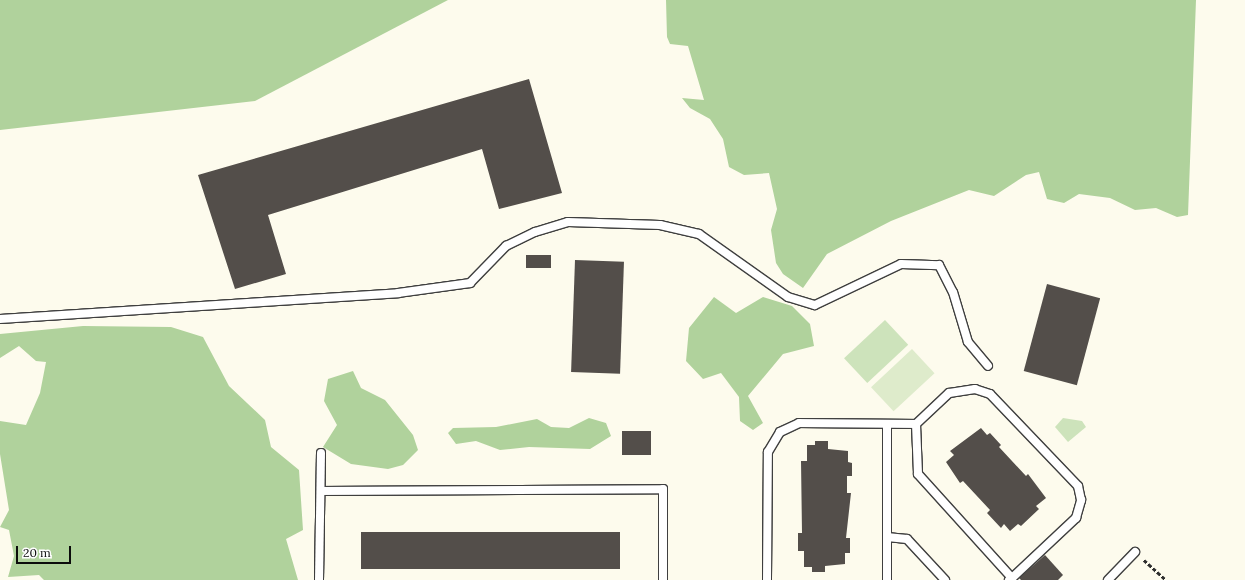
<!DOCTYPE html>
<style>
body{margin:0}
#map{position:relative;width:1245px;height:580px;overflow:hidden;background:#fdfbed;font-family:Lora,serif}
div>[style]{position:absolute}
.green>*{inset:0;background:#cde3bb;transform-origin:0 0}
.forest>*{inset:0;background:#b0d29c}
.pitch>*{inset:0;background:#deebcb;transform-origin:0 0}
.building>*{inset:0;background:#534e4a;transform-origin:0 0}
.path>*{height:2.5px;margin-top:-1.25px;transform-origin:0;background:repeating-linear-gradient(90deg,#2e2e2e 0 4px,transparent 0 6px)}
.roads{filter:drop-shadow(1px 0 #3f3f3f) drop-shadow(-1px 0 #3f3f3f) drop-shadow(0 1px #3f3f3f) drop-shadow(0 -1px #3f3f3f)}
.lane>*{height:8px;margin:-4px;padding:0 4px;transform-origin:4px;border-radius:4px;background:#fff}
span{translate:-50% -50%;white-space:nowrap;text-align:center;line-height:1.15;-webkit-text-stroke:4px #fff;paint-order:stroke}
.scale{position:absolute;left:16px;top:546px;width:55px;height:18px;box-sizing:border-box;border:2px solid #0c0c0c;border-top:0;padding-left:5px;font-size:12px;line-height:14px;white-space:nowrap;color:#0c0c0c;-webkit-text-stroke:3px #fff;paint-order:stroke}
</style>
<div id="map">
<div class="green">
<i style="left:885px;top:320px;width:34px;height:56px;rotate:47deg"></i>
<i style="clip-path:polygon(1063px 418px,1082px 421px,1086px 427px,1068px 442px,1055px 427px)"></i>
</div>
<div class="forest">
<i style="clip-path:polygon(0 0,448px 0,255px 101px,0 130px)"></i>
<i style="clip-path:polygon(666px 0,1196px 0,1188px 215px,1177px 217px,1156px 208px,1135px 210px,1110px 198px,1079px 194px,1064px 203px,1047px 199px,1039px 172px,1026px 175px,994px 196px,969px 190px,891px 221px,827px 254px,803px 288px,783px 274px,776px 263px,771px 230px,777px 209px,769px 173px,744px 175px,729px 167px,723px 139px,710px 119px,690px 108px,682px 98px,704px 100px,688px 46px,670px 44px,667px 37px)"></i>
<i style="clip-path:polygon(714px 297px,736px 313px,763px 297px,792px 306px,810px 324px,814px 346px,783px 354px,748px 396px,763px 423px,753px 430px,740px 421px,739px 397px,721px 373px,703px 379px,686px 361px,689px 328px)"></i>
<i style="clip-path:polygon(83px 326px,171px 327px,203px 337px,229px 386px,265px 420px,271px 447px,299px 470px,303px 530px,286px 539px,298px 580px,44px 580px,39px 575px,8px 577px,14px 556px,9px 530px,0 527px,9px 510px,0 454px,0 421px,26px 425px,40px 393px,46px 362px,36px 361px,19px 346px,0 358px,0 334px)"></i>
<i style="clip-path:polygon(353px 371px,361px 388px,385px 400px,413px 435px,418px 450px,403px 465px,388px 469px,351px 464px,323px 447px,337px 425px,324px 401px,328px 379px)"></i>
<i style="clip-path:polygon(589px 418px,606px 423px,611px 436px,590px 449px,529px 447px,500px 450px,476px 441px,456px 444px,448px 433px,453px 428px,496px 427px,537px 419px,551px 427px,569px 428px)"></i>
</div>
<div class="pitch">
<i style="left:912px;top:349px;width:33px;height:56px;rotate:47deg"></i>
</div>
<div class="building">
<i style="clip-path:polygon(529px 79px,562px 193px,499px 209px,482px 149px,268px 215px,286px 274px,235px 289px,198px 175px)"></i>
<i style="left:526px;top:255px;width:25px;height:13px"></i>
<i style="left:575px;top:260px;width:49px;height:112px;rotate:2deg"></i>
<i style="left:1047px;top:284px;width:55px;height:90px;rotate:15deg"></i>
<i style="clip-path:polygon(981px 428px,987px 435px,990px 433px,1001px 445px,999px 447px,1026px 476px,1028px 474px,1046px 498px,1036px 506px,1039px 509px,1021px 526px,1018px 524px,1010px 531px,1004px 524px,1001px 528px,987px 513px,990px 510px,963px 481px,960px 483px,946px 462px,954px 455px,950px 451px)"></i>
<i style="left:622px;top:431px;width:29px;height:24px"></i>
<i style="clip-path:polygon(815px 441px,828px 441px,828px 449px,848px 451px,848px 462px,852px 463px,852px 476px,847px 476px,847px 493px,851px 493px,846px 538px,850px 538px,850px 553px,845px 553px,845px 564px,825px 566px,825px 572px,812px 572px,812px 567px,804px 567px,804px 551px,798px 551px,798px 533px,802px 533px,801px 461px,807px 461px,807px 445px,815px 445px)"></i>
<i style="left:361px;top:532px;width:259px;height:37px"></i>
<i style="clip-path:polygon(1045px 555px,1063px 575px,1058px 580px,1021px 580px,1019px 578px)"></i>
</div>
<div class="path">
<i style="left:1144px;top:560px;width:30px;rotate:42deg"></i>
</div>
<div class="roads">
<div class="lane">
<i style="left:0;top:319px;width:399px;rotate:-3.7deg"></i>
<i style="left:398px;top:293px;width:73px;rotate:-7.9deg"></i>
<i style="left:470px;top:283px;width:52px;rotate:-45.8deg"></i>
<i style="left:506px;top:246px;width:32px;rotate:-26deg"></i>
<i style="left:535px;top:232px;width:34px;rotate:-17deg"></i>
<i style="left:568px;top:222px;width:92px;rotate:1.9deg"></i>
<i style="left:660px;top:225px;width:40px;rotate:13deg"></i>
<i style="left:699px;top:234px;width:109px;rotate:35.3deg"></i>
<i style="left:788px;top:297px;width:28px;rotate:17deg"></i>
<i style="left:815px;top:305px;width:95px;rotate:-25.5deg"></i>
<i style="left:901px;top:264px;width:38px;rotate:2deg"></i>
<i style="left:939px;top:265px;width:30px;rotate:63deg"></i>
<i style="left:953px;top:292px;width:52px;rotate:73.3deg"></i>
<i style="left:968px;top:342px;width:31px;rotate:50deg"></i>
<i style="left:887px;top:424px;width:156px;rotate:90deg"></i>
<i style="left:323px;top:491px;width:340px;rotate:-0.3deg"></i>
<i style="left:663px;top:489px;width:91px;rotate:90deg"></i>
<i style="left:887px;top:537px;width:20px;rotate:6deg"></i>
<i style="left:907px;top:539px;width:56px;rotate:47.2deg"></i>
<i style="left:319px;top:580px;width:127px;rotate:-89.1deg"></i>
<i style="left:767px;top:580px;width:128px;rotate:-89.6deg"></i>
<i style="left:768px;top:452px;width:23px;rotate:-59deg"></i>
<i style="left:780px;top:432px;width:21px;rotate:-25deg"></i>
<i style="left:799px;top:423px;width:117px;rotate:0.5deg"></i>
<i style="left:1009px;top:580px;width:4px;rotate:-34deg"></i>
<i style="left:1012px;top:578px;width:88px;rotate:-43.2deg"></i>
<i style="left:1076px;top:518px;width:19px;rotate:-74deg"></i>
<i style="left:1081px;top:500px;width:14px;rotate:-102deg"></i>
<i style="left:1078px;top:486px;width:127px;rotate:-133.7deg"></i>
<i style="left:990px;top:394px;width:16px;rotate:-162deg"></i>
<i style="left:975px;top:389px;width:26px;rotate:171deg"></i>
<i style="left:949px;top:393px;width:45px;rotate:136.8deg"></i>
<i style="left:916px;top:424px;width:50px;rotate:87.7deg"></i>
<i style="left:918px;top:474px;width:140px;rotate:47.9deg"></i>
<i style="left:1108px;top:580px;width:39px;rotate:-46deg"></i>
</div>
</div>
<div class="scale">20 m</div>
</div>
